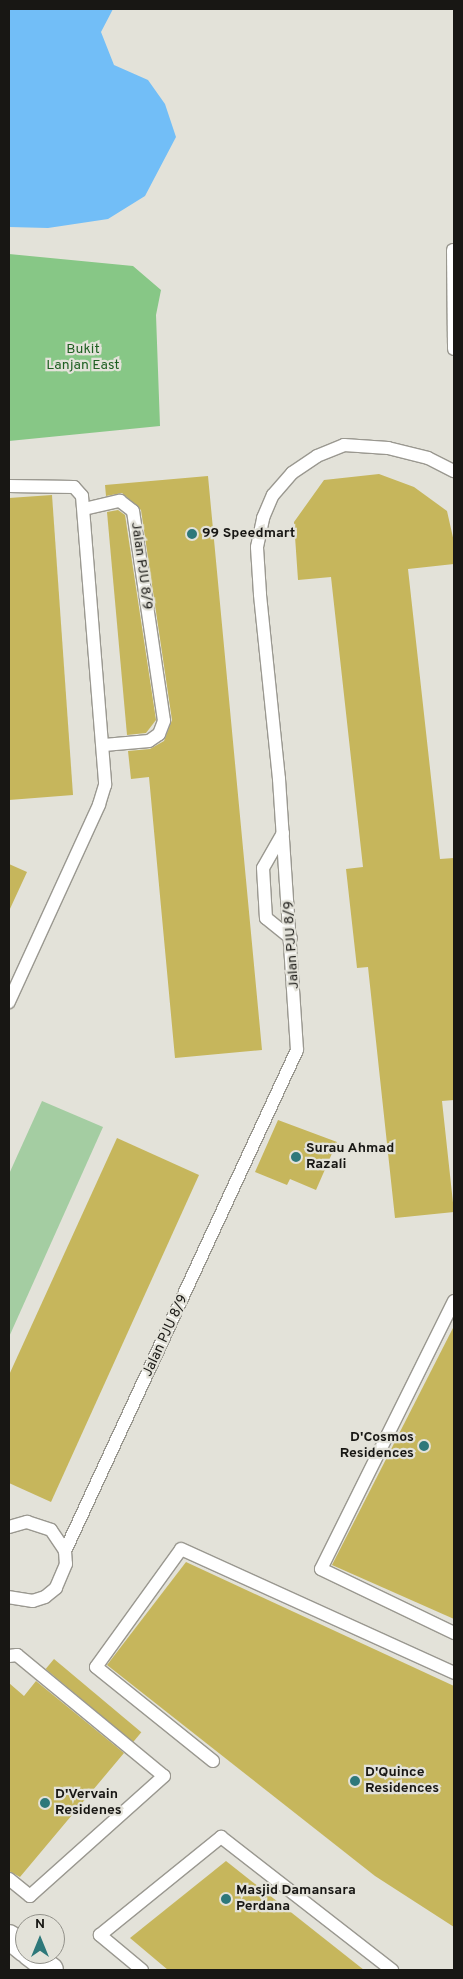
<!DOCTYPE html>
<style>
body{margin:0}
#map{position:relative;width:463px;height:1979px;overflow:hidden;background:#e3e2d9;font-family:Overpass,sans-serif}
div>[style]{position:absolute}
.green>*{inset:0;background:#a4cda2}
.forest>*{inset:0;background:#87c786}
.water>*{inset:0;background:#72bef7}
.building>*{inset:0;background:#c6b65c;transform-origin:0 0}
.roads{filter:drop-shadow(1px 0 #9a9890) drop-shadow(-1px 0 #9a9890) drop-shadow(0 1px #9a9890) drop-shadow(0 -1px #9a9890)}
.lane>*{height:12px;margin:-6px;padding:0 6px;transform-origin:6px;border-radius:6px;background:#fff}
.street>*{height:24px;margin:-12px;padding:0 12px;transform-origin:12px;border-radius:12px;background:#fff}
.dots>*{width:14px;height:14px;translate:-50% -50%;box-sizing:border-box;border:2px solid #e3e2d9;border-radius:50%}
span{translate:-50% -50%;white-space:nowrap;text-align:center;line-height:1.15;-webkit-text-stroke:4.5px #e3e2d9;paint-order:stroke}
.park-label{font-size:14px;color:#1f5f22}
.poi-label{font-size:14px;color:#181714;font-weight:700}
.left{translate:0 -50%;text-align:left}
.right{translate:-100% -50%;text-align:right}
.street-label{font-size:14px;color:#181714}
.frame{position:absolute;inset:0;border:10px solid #181714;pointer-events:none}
.north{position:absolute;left:15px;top:1914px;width:50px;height:50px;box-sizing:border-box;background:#e3e2d9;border:1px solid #92918a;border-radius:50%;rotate:0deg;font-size:14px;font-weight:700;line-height:20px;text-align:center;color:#181714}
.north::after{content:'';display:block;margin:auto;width:18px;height:22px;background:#2e787a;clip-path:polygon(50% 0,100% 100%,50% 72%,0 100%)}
</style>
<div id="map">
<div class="green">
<i style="clip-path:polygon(42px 1101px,103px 1127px,9px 1337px,9px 1174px)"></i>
</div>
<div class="forest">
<i style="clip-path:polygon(9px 254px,133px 266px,161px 290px,156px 315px,160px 426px,9px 441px)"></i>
</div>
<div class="water">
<i style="clip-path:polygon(9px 9px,113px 9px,101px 32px,114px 65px,148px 80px,165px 104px,176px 137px,145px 196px,108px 219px,48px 228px,9px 227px)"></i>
</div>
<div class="building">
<i style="clip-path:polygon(379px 474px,414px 487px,447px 511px,454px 542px,454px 564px,408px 569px,440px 859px,454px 858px,454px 1100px,442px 1101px,454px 1212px,395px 1218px,368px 967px,357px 968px,346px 869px,363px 867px,331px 577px,298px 580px,294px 522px,324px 480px)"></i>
<i style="clip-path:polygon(208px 476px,262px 1050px,175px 1058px,149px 777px,131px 779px,128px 751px,150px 749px,164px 741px,172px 720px,141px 510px,122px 493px,106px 496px,105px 485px)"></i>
<i style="clip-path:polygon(52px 495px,73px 795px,9px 800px,9px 498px)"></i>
<i style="clip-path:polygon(118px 510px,125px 515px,156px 720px,146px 733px,127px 735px,107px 512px)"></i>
<i style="clip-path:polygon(9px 864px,27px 872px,9px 911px)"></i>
<i style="clip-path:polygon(278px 1120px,337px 1142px,316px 1190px,290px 1179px,287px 1185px,255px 1172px)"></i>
<i style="clip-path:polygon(117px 1138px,199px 1175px,51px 1502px,9px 1483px,9px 1375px)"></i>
<i style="clip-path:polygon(454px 1326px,454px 1619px,332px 1565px)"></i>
<i style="clip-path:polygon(186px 1562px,454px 1686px,454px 1927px,375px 1876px,107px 1665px)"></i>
<i style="left:54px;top:1659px;width:114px;height:13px;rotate:40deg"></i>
<i style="clip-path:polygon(36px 1681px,124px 1753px,20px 1877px,9px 1871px,9px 1683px,24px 1696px)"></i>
<i style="clip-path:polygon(226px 1861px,364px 1970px,168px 1970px,130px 1938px)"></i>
</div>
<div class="roads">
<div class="lane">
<i style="left:453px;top:250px;width:99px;rotate:89.4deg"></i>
<i style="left:9px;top:486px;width:65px;rotate:0.9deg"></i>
<i style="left:74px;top:487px;width:12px;rotate:48deg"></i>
<i style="left:82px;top:496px;width:290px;rotate:85.4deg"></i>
<i style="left:105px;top:785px;width:21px;rotate:107deg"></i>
<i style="left:99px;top:805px;width:217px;rotate:114.6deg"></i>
<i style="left:84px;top:509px;width:37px;rotate:-13deg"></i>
<i style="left:120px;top:501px;width:16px;rotate:38deg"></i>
<i style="left:133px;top:511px;width:212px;rotate:81.6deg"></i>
<i style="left:164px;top:721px;width:14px;rotate:111deg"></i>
<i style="left:159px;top:734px;width:12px;rotate:145deg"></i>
<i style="left:149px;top:741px;width:45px;rotate:174.9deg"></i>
<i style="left:283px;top:833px;width:40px;rotate:119.7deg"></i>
<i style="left:263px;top:868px;width:50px;rotate:86.6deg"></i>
<i style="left:266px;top:918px;width:32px;rotate:39deg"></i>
<i style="left:454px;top:1301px;width:299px;rotate:116.4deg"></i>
<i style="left:321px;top:1569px;width:148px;rotate:25.7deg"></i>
<i style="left:9px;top:1527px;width:19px;rotate:-16deg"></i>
<i style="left:27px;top:1522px;width:25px;rotate:18deg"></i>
<i style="left:51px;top:1530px;width:25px;rotate:56deg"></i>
<i style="left:65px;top:1551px;width:13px;rotate:86deg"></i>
<i style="left:66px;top:1564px;width:26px;rotate:113deg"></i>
<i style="left:56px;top:1588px;width:14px;rotate:141deg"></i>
<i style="left:45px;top:1597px;width:13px;rotate:162deg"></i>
<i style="left:33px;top:1601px;width:24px;rotate:-171deg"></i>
<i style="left:65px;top:1551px;width:552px;rotate:-65.15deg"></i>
<i style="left:297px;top:1050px;width:272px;rotate:-93.8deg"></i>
<i style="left:279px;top:779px;width:186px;rotate:-95.9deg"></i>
<i style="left:260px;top:594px;width:47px;rotate:-93.7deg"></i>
<i style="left:257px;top:547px;width:30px;rotate:-78deg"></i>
<i style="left:263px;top:518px;width:25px;rotate:-67deg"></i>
<i style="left:273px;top:495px;width:29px;rotate:-49deg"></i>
<i style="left:292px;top:473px;width:30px;rotate:-34deg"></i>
<i style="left:317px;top:456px;width:29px;rotate:-22deg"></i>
<i style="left:344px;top:445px;width:44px;rotate:3.9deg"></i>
<i style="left:388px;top:448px;width:41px;rotate:14deg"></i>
<i style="left:428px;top:458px;width:29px;rotate:27deg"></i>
<i style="left:9px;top:1656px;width:8px;rotate:-7deg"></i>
<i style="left:17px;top:1655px;width:190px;rotate:39.5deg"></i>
<i style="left:164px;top:1776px;width:180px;rotate:138.2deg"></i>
<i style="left:30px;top:1896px;width:27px;rotate:-141deg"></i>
<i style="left:213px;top:1761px;width:150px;rotate:-141.2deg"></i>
<i style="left:96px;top:1667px;width:145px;rotate:-54.2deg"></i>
<i style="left:181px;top:1549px;width:300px;rotate:24.4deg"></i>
<i style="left:142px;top:1970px;width:55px;rotate:-140.2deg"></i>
<i style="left:100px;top:1935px;width:156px;rotate:-39deg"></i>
<i style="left:221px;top:1837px;width:217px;rotate:37.9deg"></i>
</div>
<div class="street">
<i style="left:9px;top:1937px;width:21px;rotate:39deg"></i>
<i style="left:30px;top:1954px;width:26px;rotate:37deg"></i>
</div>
</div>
<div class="dots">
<i style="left:192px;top:534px;background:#2e787a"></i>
<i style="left:296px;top:1157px;background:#2e787a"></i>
<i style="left:424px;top:1446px;background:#2e787a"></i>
<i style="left:355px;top:1781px;background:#2e787a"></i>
<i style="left:45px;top:1803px;background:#2e787a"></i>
<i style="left:226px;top:1899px;background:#2e787a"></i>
</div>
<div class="park-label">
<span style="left:83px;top:358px">Bukit<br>Lanjan East</span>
</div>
<div class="poi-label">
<span class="left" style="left:202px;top:534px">99 Speedmart</span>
<span class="left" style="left:306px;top:1157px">Surau Ahmad<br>Razali</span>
<span class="right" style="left:414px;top:1446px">D'Cosmos<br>Residences</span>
<span class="left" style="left:365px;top:1781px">D'Quince<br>Residences</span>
<span class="left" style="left:55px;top:1803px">D'Vervain<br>Residenes</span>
<span class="left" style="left:236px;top:1899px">Masjid Damansara<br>Perdana</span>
</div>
<div class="street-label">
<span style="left:141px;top:566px;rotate:82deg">Jalan PJU 8/9</span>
<span style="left:292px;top:945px;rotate:-94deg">Jalan PJU 8/9</span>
<span style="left:166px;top:1336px;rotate:-65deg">Jalan PJU 8/9</span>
</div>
<div class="frame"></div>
<div class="north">N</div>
</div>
